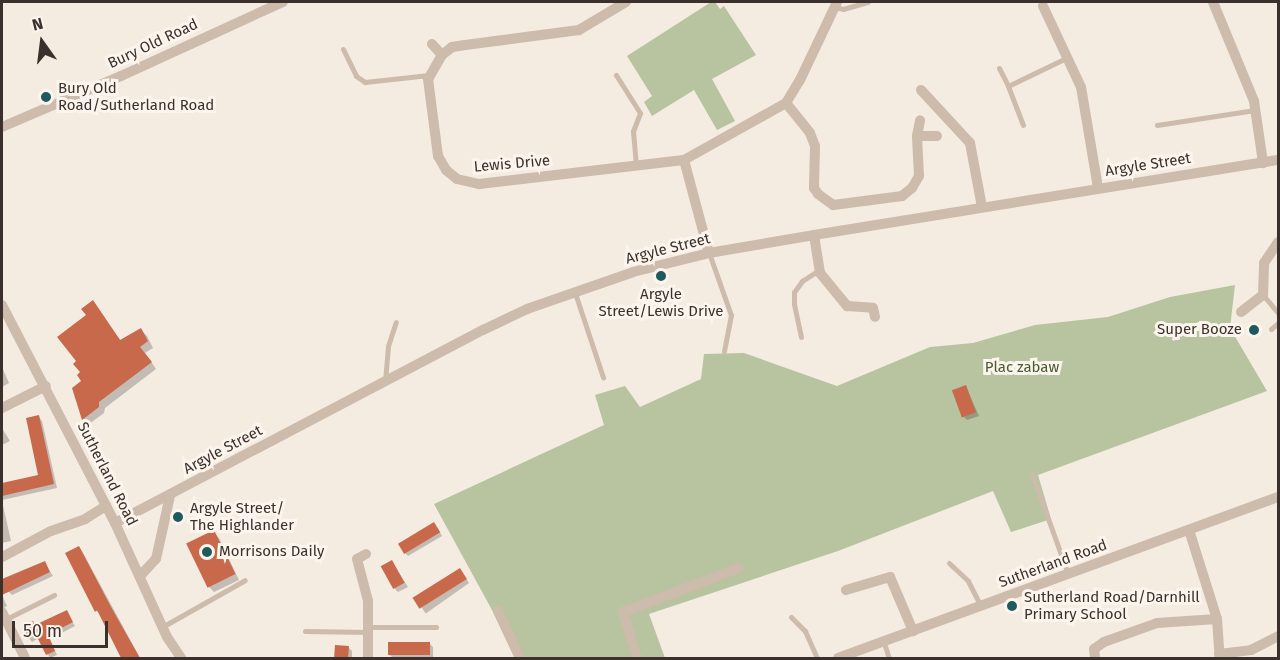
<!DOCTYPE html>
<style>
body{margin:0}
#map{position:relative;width:1280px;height:660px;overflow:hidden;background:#f4ebe1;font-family:"Fira Sans",sans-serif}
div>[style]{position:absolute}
.green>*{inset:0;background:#b8c4a0}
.shadow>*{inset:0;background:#0003;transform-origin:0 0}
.building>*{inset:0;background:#c8694b;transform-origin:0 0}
.service>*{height:5px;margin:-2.5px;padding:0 2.5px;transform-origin:2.5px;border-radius:2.5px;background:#cdbbac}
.minor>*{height:10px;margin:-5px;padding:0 5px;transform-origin:5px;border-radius:5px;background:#cdbbac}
.dots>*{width:16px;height:16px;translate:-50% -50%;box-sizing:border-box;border:3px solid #fbf5ee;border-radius:50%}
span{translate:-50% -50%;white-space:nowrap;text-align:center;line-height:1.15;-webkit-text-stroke:6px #fbf5ee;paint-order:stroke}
.street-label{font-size:15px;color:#3b302b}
.poi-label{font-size:15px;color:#3b302b}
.left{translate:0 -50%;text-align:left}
.right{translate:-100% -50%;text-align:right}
.park-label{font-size:15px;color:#4a5a2e}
.frame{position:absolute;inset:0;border:3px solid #3b302b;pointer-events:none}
.north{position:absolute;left:12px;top:12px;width:60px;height:60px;-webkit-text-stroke:4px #fbf5ee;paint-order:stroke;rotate:346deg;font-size:16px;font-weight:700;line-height:24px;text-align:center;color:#3b302b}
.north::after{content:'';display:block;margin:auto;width:21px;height:27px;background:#3b302b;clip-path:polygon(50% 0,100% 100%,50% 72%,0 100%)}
.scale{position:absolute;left:12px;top:621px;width:96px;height:27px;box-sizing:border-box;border:3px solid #3b302b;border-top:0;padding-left:8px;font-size:18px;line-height:21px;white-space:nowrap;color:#3b302b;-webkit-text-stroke:4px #fbf5ee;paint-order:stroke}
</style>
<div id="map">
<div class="green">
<i style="clip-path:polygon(711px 2px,715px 2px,720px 9px,724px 6px,756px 55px,712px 79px,735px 121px,717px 130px,694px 90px,652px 116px,644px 102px,652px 96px,627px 56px)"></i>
<i style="clip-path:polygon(1235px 285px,1230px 328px,1267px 391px,1038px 475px,1051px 519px,1011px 532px,993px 491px,838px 551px,649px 614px,665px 658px,515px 658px,492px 610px,434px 504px,604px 425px,595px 395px,625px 386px,640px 407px,701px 379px,704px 354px,744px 353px,837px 386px,930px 347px,973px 343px,1035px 325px,1108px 317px,1170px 297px)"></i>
</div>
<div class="shadow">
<i style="clip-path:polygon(93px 302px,121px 341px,141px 330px,147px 336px,153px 348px,145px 353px,156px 369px,105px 408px,104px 413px,89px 424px,84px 419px,74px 388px,83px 381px,82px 373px,88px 315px)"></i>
<i style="clip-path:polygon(2px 367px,9px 383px,2px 387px)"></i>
<i style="clip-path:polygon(966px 387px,979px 416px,967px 420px,964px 417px)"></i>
<i style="clip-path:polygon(39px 417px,42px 421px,57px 488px,2px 500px,2px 485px,40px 476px)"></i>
<i style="clip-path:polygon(2px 428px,10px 441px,2px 445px)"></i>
<i style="clip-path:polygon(2px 501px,11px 541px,2px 543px)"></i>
<i style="clip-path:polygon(437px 527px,442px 536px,408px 556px,404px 552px)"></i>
<i style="clip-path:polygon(213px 532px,219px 538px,239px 580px,214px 592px,208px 586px)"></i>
<i style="clip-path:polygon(79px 547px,82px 551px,140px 658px,124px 658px,101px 614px,96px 611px)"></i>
<i style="clip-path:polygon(44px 562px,53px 576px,12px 595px,8px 591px)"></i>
<i style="clip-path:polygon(392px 562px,408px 587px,398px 592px,395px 589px)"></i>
<i style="left:460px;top:570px;width:16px;height:53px;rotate:55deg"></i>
<i style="clip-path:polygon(2px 595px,7px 606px,2px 609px)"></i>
<i style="clip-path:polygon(66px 612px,75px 626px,50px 639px,57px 655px,50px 658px,39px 638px,32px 642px,29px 638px,35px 626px)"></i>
<i style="clip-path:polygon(430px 644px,433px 647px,433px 658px,393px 658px,389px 654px)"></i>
<i style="clip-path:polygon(337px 647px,348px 647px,352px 651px,352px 658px,337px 658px)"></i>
</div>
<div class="building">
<i style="clip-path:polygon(93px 300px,120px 340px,141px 328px,148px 341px,140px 347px,152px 362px,99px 402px,99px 407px,82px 420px,72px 388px,81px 381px,77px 375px,80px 372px,73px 364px,76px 361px,57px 337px,86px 315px,81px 309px)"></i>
<i style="left:966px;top:385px;width:29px;height:15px;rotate:70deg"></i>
<i style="clip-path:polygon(39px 415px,54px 484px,2px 496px,2px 483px,38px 475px,26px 418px)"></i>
<i style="left:434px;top:522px;width:12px;height:42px;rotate:59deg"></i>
<i style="left:214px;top:530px;width:49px;height:31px;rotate:64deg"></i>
<i style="clip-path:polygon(79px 546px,111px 607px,140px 658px,121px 658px,97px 610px,95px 612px,65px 553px)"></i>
<i style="left:392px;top:560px;width:26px;height:13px;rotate:61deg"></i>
<i style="clip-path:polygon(45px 561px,50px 572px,2px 595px,2px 579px)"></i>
<i style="left:460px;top:568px;width:13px;height:56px;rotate:58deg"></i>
<i style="clip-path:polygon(67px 610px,73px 622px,48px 635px,55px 651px,46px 655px,36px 635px,28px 639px,22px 627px,33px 621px,35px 625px)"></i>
<i style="left:388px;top:642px;width:42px;height:13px"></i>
<i style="left:335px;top:645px;width:14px;height:13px;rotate:4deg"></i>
</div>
<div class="service">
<i style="left:835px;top:7px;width:8px;rotate:14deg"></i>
<i style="left:843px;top:9px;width:26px;rotate:-16deg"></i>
<i style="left:343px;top:49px;width:30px;rotate:64deg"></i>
<i style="left:356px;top:76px;width:11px;rotate:34deg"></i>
<i style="left:365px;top:82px;width:64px;rotate:-6.2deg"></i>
<i style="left:999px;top:68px;width:20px;rotate:63deg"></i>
<i style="left:616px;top:75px;width:45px;rotate:57.7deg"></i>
<i style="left:640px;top:113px;width:19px;rotate:111deg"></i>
<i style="left:633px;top:131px;width:34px;rotate:85deg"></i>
<i style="left:1023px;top:125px;width:42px;rotate:-111deg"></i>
<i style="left:1008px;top:86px;width:64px;rotate:-25.8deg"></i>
<i style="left:1157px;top:125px;width:99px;rotate:-8.7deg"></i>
<i style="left:709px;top:253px;width:66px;rotate:70.5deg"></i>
<i style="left:731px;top:315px;width:37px;rotate:101deg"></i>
<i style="left:575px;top:293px;width:89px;rotate:71.6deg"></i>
<i style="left:1263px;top:295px;width:23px;rotate:50deg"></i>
<i style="left:1271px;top:329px;width:9px;rotate:-41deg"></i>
<i style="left:801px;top:337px;width:34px;rotate:-102deg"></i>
<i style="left:794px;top:304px;width:12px;rotate:-90deg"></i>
<i style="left:794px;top:292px;width:14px;rotate:-54deg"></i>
<i style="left:802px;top:281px;width:20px;rotate:-33deg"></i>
<i style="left:385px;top:381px;width:35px;rotate:-85deg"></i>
<i style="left:388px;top:346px;width:25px;rotate:-72deg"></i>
<i style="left:1032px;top:474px;width:106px;rotate:70.2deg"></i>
<i style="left:949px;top:563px;width:26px;rotate:43deg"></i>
<i style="left:968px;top:581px;width:29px;rotate:63deg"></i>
<i style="left:791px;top:617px;width:20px;rotate:45deg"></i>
<i style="left:805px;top:631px;width:30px;rotate:66deg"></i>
<i style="left:4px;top:620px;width:56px;rotate:-26.6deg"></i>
<i style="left:162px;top:627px;width:95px;rotate:-29.5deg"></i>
<i style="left:368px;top:627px;width:68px"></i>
<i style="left:305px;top:631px;width:63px;rotate:0.9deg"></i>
<i style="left:884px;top:643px;width:16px;rotate:72deg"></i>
</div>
<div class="minor">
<i style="left:626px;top:2px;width:55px;rotate:149.2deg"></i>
<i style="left:579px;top:30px;width:115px;rotate:172.5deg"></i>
<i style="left:465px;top:45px;width:13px;rotate:171deg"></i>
<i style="left:452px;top:47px;width:13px;rotate:141deg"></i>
<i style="left:442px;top:55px;width:28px;rotate:120deg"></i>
<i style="left:428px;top:79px;width:78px;rotate:82.6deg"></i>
<i style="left:438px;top:156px;width:16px;rotate:60deg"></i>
<i style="left:446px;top:170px;width:14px;rotate:39deg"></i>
<i style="left:457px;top:179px;width:23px;rotate:13deg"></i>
<i style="left:479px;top:184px;width:206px;rotate:-6.7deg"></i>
<i style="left:684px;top:160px;width:117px;rotate:-29.2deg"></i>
<i style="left:786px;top:103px;width:27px;rotate:-59deg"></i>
<i style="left:800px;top:80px;width:86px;rotate:-64.6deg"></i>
<i style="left:1213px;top:2px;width:107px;rotate:67.5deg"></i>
<i style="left:1254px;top:101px;width:63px;rotate:81.7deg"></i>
<i style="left:1043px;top:6px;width:89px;rotate:64.9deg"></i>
<i style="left:1081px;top:87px;width:102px;rotate:80.4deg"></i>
<i style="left:432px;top:44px;width:15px;rotate:48deg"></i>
<i style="left:921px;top:90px;width:72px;rotate:47.2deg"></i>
<i style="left:970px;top:143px;width:65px;rotate:79.4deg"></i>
<i style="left:786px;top:103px;width:38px;rotate:51deg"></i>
<i style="left:810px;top:133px;width:14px;rotate:69deg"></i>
<i style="left:815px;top:146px;width:42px;rotate:91.4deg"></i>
<i style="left:814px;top:188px;width:7px;rotate:56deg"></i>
<i style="left:818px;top:194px;width:19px;rotate:36deg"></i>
<i style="left:833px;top:205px;width:70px;rotate:-7.4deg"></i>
<i style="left:902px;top:196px;width:13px;rotate:-39deg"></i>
<i style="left:912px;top:188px;width:14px;rotate:-60deg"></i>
<i style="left:919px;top:176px;width:40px;rotate:-92.9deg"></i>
<i style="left:917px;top:136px;width:16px;rotate:-79deg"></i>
<i style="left:2px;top:127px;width:129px;rotate:-23.2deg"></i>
<i style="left:121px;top:76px;width:178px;rotate:-24.6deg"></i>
<i style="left:917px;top:136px;width:20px"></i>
<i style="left:684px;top:160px;width:96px;rotate:75deg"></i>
<i style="left:814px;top:235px;width:38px;rotate:81deg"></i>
<i style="left:820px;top:273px;width:43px;rotate:50.7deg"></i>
<i style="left:847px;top:306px;width:26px;rotate:4deg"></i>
<i style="left:873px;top:308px;width:9px;rotate:77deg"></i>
<i style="left:2px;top:305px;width:246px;rotate:62.6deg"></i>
<i style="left:115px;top:523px;width:125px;rotate:65.5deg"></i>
<i style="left:167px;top:637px;width:25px;rotate:56deg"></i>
<i style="left:1241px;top:312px;width:28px;rotate:-38deg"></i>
<i style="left:1263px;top:295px;width:32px;rotate:-88deg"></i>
<i style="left:1264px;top:263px;width:25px;rotate:-56deg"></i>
<i style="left:2px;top:408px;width:49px;rotate:-26.6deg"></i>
<i style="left:115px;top:523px;width:416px;rotate:-27.7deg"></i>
<i style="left:483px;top:330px;width:49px;rotate:-25.5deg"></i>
<i style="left:527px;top:309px;width:112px;rotate:-19.2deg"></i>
<i style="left:633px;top:272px;width:78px;rotate:-14deg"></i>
<i style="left:709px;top:253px;width:107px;rotate:-9.7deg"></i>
<i style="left:814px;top:235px;width:470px;rotate:-9.2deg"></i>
<i style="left:1189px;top:530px;width:93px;rotate:72.5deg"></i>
<i style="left:1217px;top:619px;width:39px;rotate:86deg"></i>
<i style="left:366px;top:554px;width:10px;rotate:151deg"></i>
<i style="left:357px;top:559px;width:43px;rotate:75.3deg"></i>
<i style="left:368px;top:601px;width:57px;rotate:90deg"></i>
<i style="left:2px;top:557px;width:55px;rotate:-28deg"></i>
<i style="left:51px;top:531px;width:36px;rotate:-19deg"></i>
<i style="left:85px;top:519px;width:25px;rotate:-32deg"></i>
<i style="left:140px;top:576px;width:23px;rotate:-47deg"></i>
<i style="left:156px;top:559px;width:65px;rotate:-77.5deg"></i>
<i style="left:846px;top:590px;width:46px;rotate:-16.5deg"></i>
<i style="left:890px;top:577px;width:59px;rotate:66.9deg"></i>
<i style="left:498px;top:611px;width:52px;rotate:64.9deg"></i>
<i style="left:2px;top:612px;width:51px;rotate:63.4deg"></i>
<i style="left:1219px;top:654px;width:32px;rotate:-7deg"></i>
<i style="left:1251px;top:650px;width:30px;rotate:-27deg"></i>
<i style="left:637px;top:658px;width:48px;rotate:-106.9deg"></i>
<i style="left:623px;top:612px;width:124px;rotate:-20.8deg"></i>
<i style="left:838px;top:658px;width:469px;rotate:-20.1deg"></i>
<i style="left:1095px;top:658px;width:9px;rotate:-96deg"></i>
<i style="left:1094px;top:649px;width:12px;rotate:-35deg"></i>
<i style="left:1104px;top:642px;width:56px;rotate:-19.7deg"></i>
<i style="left:1157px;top:623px;width:60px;rotate:-3.8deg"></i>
</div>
<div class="dots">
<i style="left:46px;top:97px;background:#1f5a5e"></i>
<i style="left:661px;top:276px;background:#1f5a5e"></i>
<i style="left:1254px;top:330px;background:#1f5a5e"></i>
<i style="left:178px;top:517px;background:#1f5a5e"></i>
<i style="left:207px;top:552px;background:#1f5a5e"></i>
<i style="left:1012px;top:606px;background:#1f5a5e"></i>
</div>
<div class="street-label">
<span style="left:153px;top:44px;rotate:-25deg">Bury Old Road</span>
<span style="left:512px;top:164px;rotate:-5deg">Lewis Drive</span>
<span style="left:1148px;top:165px;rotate:-9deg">Argyle Street</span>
<span style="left:668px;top:249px;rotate:-14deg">Argyle Street</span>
<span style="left:223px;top:450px;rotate:-28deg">Argyle Street</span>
<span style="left:107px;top:474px;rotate:63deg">Sutherland Road</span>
<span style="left:1053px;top:564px;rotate:-20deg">Sutherland Road</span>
</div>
<div class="poi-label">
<span class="left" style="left:58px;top:97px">Bury Old<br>Road/Sutherland Road</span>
<span style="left:661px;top:303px">Argyle<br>Street/Lewis Drive</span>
<span class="right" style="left:1242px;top:330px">Super Booze</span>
<span class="left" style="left:190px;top:517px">Argyle Street/<br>The Highlander</span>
<span class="left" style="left:219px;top:552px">Morrisons Daily</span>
<span class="left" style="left:1024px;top:606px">Sutherland Road/Darnhill<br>Primary School</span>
</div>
<div class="park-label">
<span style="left:1022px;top:368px">Plac zabaw</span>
</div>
<div class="frame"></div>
<div class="north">N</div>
<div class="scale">50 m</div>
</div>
